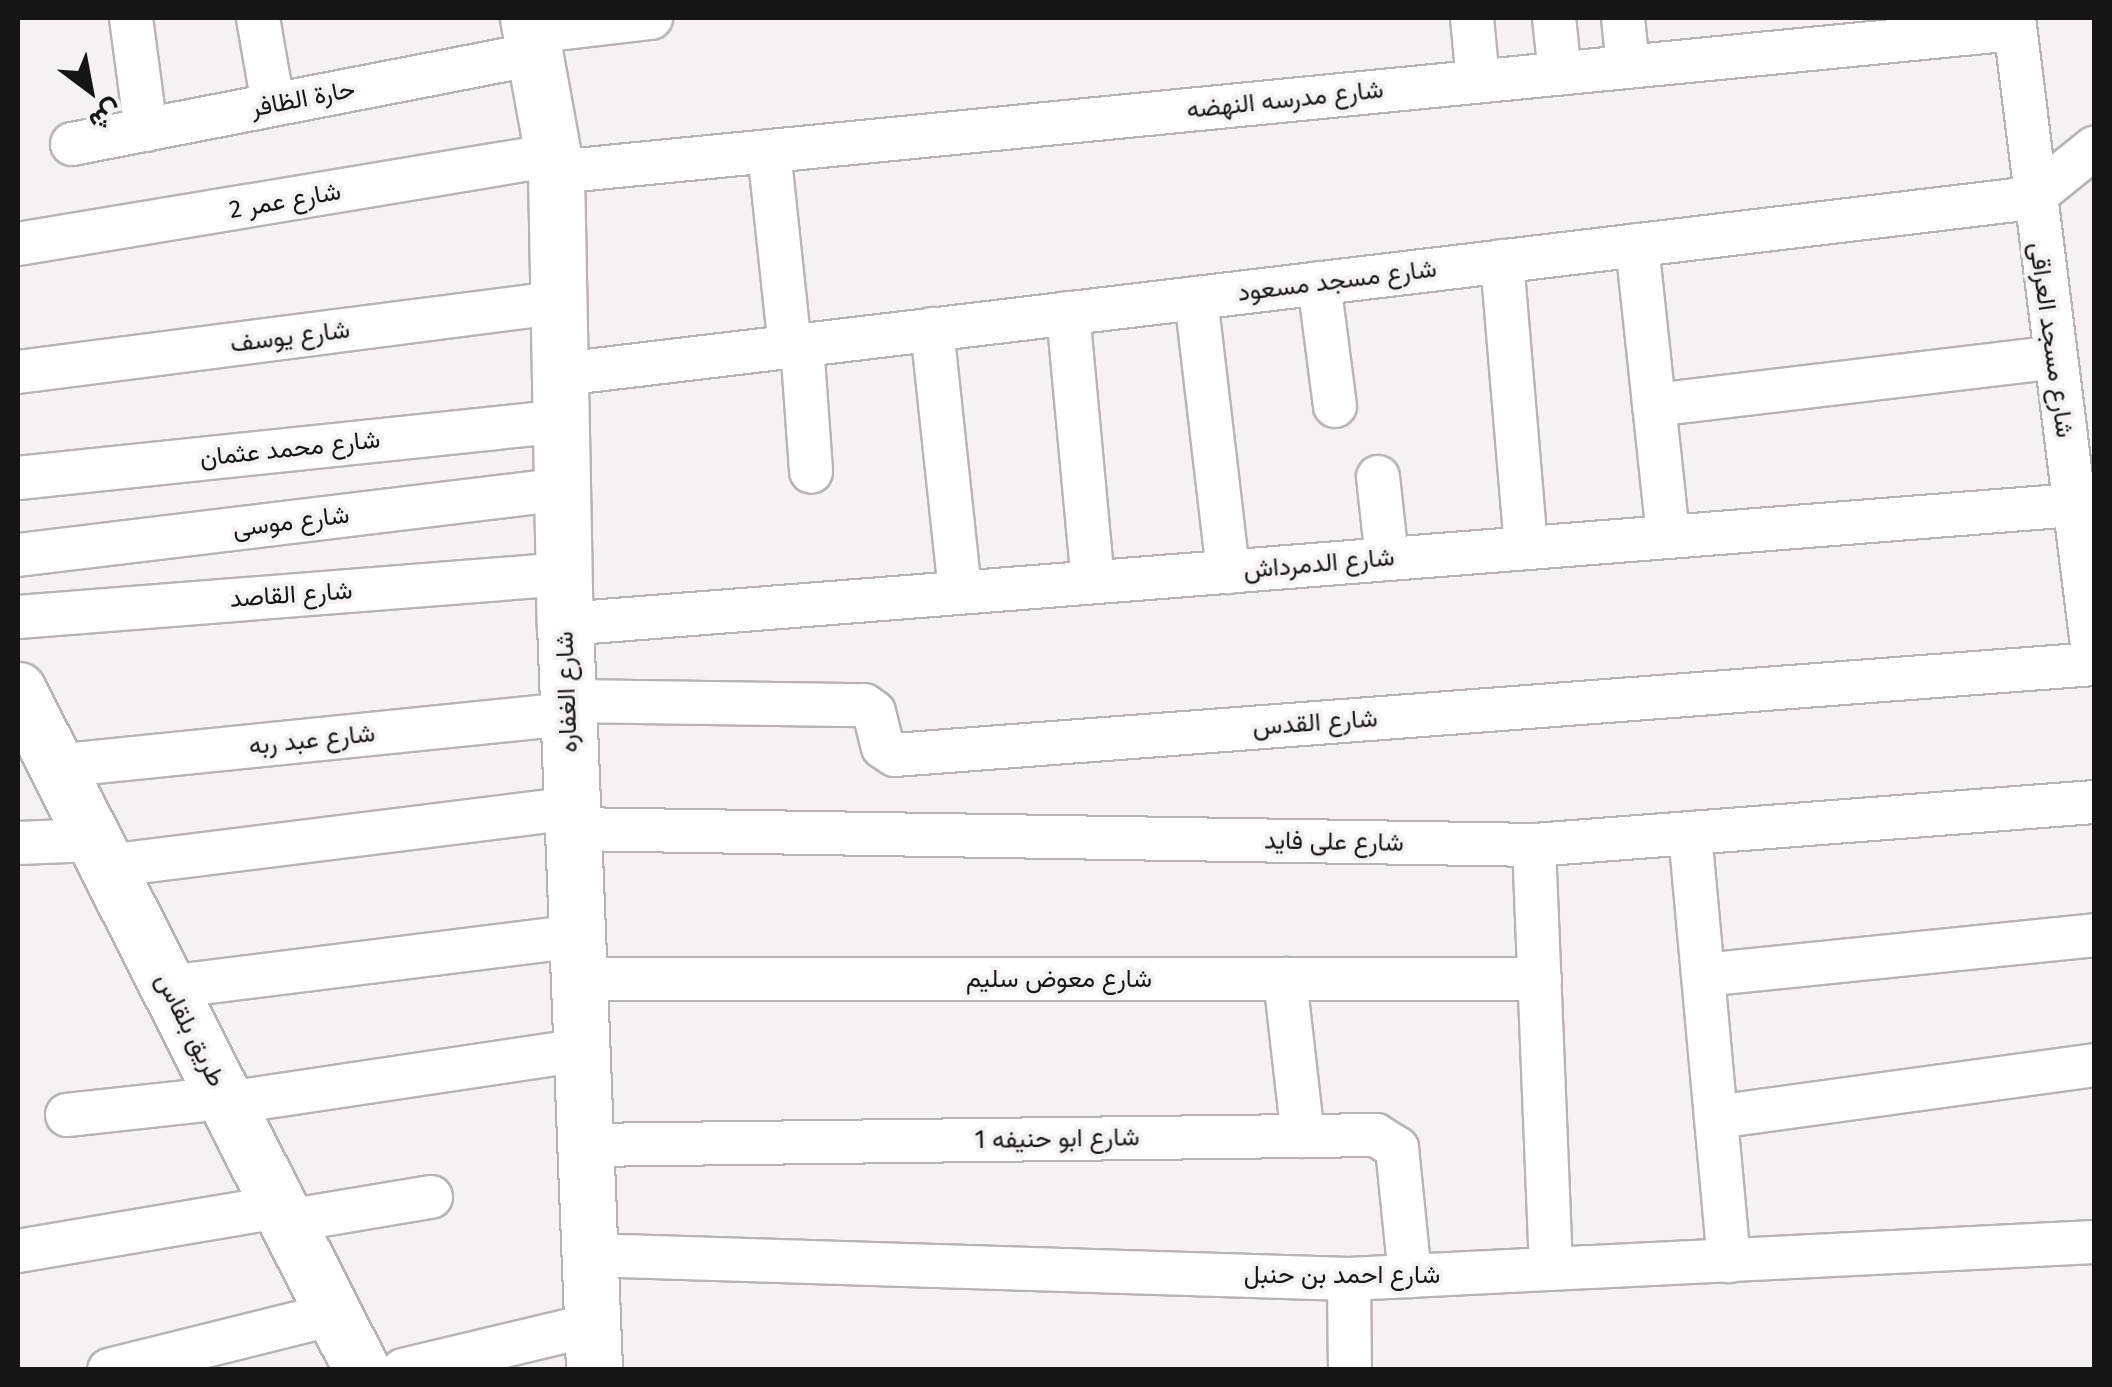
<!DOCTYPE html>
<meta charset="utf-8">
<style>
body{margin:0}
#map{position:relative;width:2112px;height:1387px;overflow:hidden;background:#f6f1f2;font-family:"Fira Sans",Vazirmatn,sans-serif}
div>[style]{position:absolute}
.roads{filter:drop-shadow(2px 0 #b8b4b5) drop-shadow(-2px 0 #b8b4b5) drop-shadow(0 2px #b8b4b5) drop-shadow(0 -2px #b8b4b5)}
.minor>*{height:42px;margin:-21px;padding:0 21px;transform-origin:21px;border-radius:21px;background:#fff}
.tertiary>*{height:55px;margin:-27.5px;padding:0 27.5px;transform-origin:27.5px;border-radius:27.5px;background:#fff}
.secondary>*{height:55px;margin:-27.5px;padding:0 27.5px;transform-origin:27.5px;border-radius:27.5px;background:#fff}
span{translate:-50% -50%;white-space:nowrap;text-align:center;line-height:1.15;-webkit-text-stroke:8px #f6f1f2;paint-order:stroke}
.street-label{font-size:25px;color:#161515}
.frame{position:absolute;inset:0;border:20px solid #161515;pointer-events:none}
.north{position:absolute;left:40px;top:40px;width:100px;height:100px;-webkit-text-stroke:8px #f6f1f2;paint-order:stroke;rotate:148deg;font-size:28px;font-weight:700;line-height:40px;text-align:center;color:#161515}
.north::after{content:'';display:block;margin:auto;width:35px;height:45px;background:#161515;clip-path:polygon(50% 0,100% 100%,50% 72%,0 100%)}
</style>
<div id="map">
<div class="roads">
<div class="minor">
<i style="left:131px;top:18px;width:113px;rotate:82.4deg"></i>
<i style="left:258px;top:18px;width:87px;rotate:80.1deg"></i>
<i style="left:1472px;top:18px;width:64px;rotate:84.6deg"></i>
<i style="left:1554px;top:18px;width:55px;rotate:83.8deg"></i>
<i style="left:1623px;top:18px;width:49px;rotate:84.2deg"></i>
<i style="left:2014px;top:18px;width:649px;rotate:82.92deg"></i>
<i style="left:531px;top:32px;width:121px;rotate:-6.7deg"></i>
<i style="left:72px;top:144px;width:472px;rotate:-11deg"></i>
<i style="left:769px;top:151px;width:197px;rotate:83.9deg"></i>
<i style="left:556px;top:172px;width:1465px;rotate:-5.6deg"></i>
<i style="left:18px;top:244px;width:542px;rotate:-9.44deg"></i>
<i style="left:1637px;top:245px;width:293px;rotate:83.9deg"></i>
<i style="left:1502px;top:261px;width:288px;rotate:85.2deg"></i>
<i style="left:1319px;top:283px;width:124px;rotate:82.6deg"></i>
<i style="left:1196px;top:298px;width:276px;rotate:83.3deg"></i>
<i style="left:1068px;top:313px;width:270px;rotate:84.7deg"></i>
<i style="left:932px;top:329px;width:265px;rotate:83.9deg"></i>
<i style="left:802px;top:345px;width:127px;rotate:85.9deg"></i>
<i style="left:18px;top:372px;width:548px;rotate:-7.33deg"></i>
<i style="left:562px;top:374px;width:1480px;rotate:-6.83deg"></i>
<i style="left:2032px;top:198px;width:80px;rotate:-38.9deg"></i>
<i style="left:1654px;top:405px;width:403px;rotate:-6.8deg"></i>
<i style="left:1378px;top:477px;width:82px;rotate:83.7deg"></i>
<i style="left:18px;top:478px;width:548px;rotate:-5.97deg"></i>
<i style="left:18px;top:555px;width:550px;rotate:-6.89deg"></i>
<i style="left:18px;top:617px;width:548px;rotate:-4.5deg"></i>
<i style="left:565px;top:624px;width:1513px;rotate:-4.51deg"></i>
<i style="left:568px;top:701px;width:296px;rotate:0.8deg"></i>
<i style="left:864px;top:705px;width:12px;rotate:35deg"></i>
<i style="left:874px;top:712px;width:36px;rotate:76deg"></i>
<i style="left:883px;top:747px;width:14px;rotate:34deg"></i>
<i style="left:895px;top:755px;width:1202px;rotate:-4.34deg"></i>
<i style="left:56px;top:766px;width:515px;rotate:-5.8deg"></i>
<i style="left:573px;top:829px;width:961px;rotate:0.95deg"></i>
<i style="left:1534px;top:845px;width:562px;rotate:-4.39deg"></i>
<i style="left:1690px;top:833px;width:430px;rotate:84.8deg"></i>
<i style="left:18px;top:843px;width:75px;rotate:-2.3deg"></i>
<i style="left:1534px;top:845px;width:424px;rotate:87.7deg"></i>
<i style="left:107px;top:866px;width:469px;rotate:-7.1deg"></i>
<i style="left:1703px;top:975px;width:393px;rotate:-5.8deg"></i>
<i style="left:579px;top:979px;width:961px"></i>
<i style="left:1285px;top:979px;width:158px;rotate:83.5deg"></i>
<i style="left:168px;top:987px;width:413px;rotate:-7.1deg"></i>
<i style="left:227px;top:1103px;width:359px;rotate:-8.5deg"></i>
<i style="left:67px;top:1115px;width:158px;rotate:-6.2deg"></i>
<i style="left:1716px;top:1117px;width:382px;rotate:-7.8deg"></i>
<i style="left:585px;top:1145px;width:791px;rotate:-0.72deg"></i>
<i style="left:1376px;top:1135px;width:25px;rotate:32deg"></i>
<i style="left:1397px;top:1148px;width:129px;rotate:84.2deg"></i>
<i style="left:287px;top:1221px;width:146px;rotate:-9.5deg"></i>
<i style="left:18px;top:1251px;width:265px;rotate:-9.6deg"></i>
<i style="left:589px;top:1255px;width:760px;rotate:1.81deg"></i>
<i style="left:1349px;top:1279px;width:746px;rotate:-2.84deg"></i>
<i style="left:1349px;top:1279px;width:91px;rotate:89.4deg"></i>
<i style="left:109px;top:1370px;width:231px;rotate:-14deg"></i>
<i style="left:403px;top:1370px;width:194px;rotate:-13.4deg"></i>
</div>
<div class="tertiary">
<i style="left:528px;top:18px;width:157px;rotate:79.7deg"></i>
<i style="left:556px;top:172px;width:452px;rotate:88.9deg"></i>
<i style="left:565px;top:624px;width:747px;rotate:87.77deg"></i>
</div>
<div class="secondary">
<i style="left:18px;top:690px;width:762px;rotate:63.17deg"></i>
</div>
</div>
<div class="street-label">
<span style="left:303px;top:99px;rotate:-11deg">حارة الظافر</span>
<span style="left:1285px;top:100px;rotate:-6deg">شارع مدرسه النهضه</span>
<span style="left:285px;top:201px;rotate:-10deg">شارع عمر 2</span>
<span style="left:1337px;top:281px;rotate:-7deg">شارع مسجد مسعود</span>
<span style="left:290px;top:337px;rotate:-7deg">شارع يوسف</span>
<span style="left:2051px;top:340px;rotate:82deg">شارع مسجد العراقى</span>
<span style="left:290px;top:449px;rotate:-6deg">شارع محمد عثمان</span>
<span style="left:291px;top:522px;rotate:-7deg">شارع موسى</span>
<span style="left:1319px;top:564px;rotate:-5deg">شارع الدمرداش</span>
<span style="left:291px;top:595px;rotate:-4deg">شارع القاصد</span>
<span style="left:567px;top:692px;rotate:-92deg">شارع الغفاره</span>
<span style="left:1315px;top:723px;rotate:-4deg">شارع القدس</span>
<span style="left:312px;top:740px;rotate:-6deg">شارع عبد ربه</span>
<span style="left:1334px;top:842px;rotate:1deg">شارع على فايد</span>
<span style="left:1059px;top:979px">شارع معوض سليم</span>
<span style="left:190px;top:1030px;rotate:63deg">طريق بلقاس</span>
<span style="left:1057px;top:1139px;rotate:-1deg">شارع ابو حنيفه 1</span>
<span style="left:1342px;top:1275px">شارع احمد بن حنبل</span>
</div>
<div class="frame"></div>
<div class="north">ش</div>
</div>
